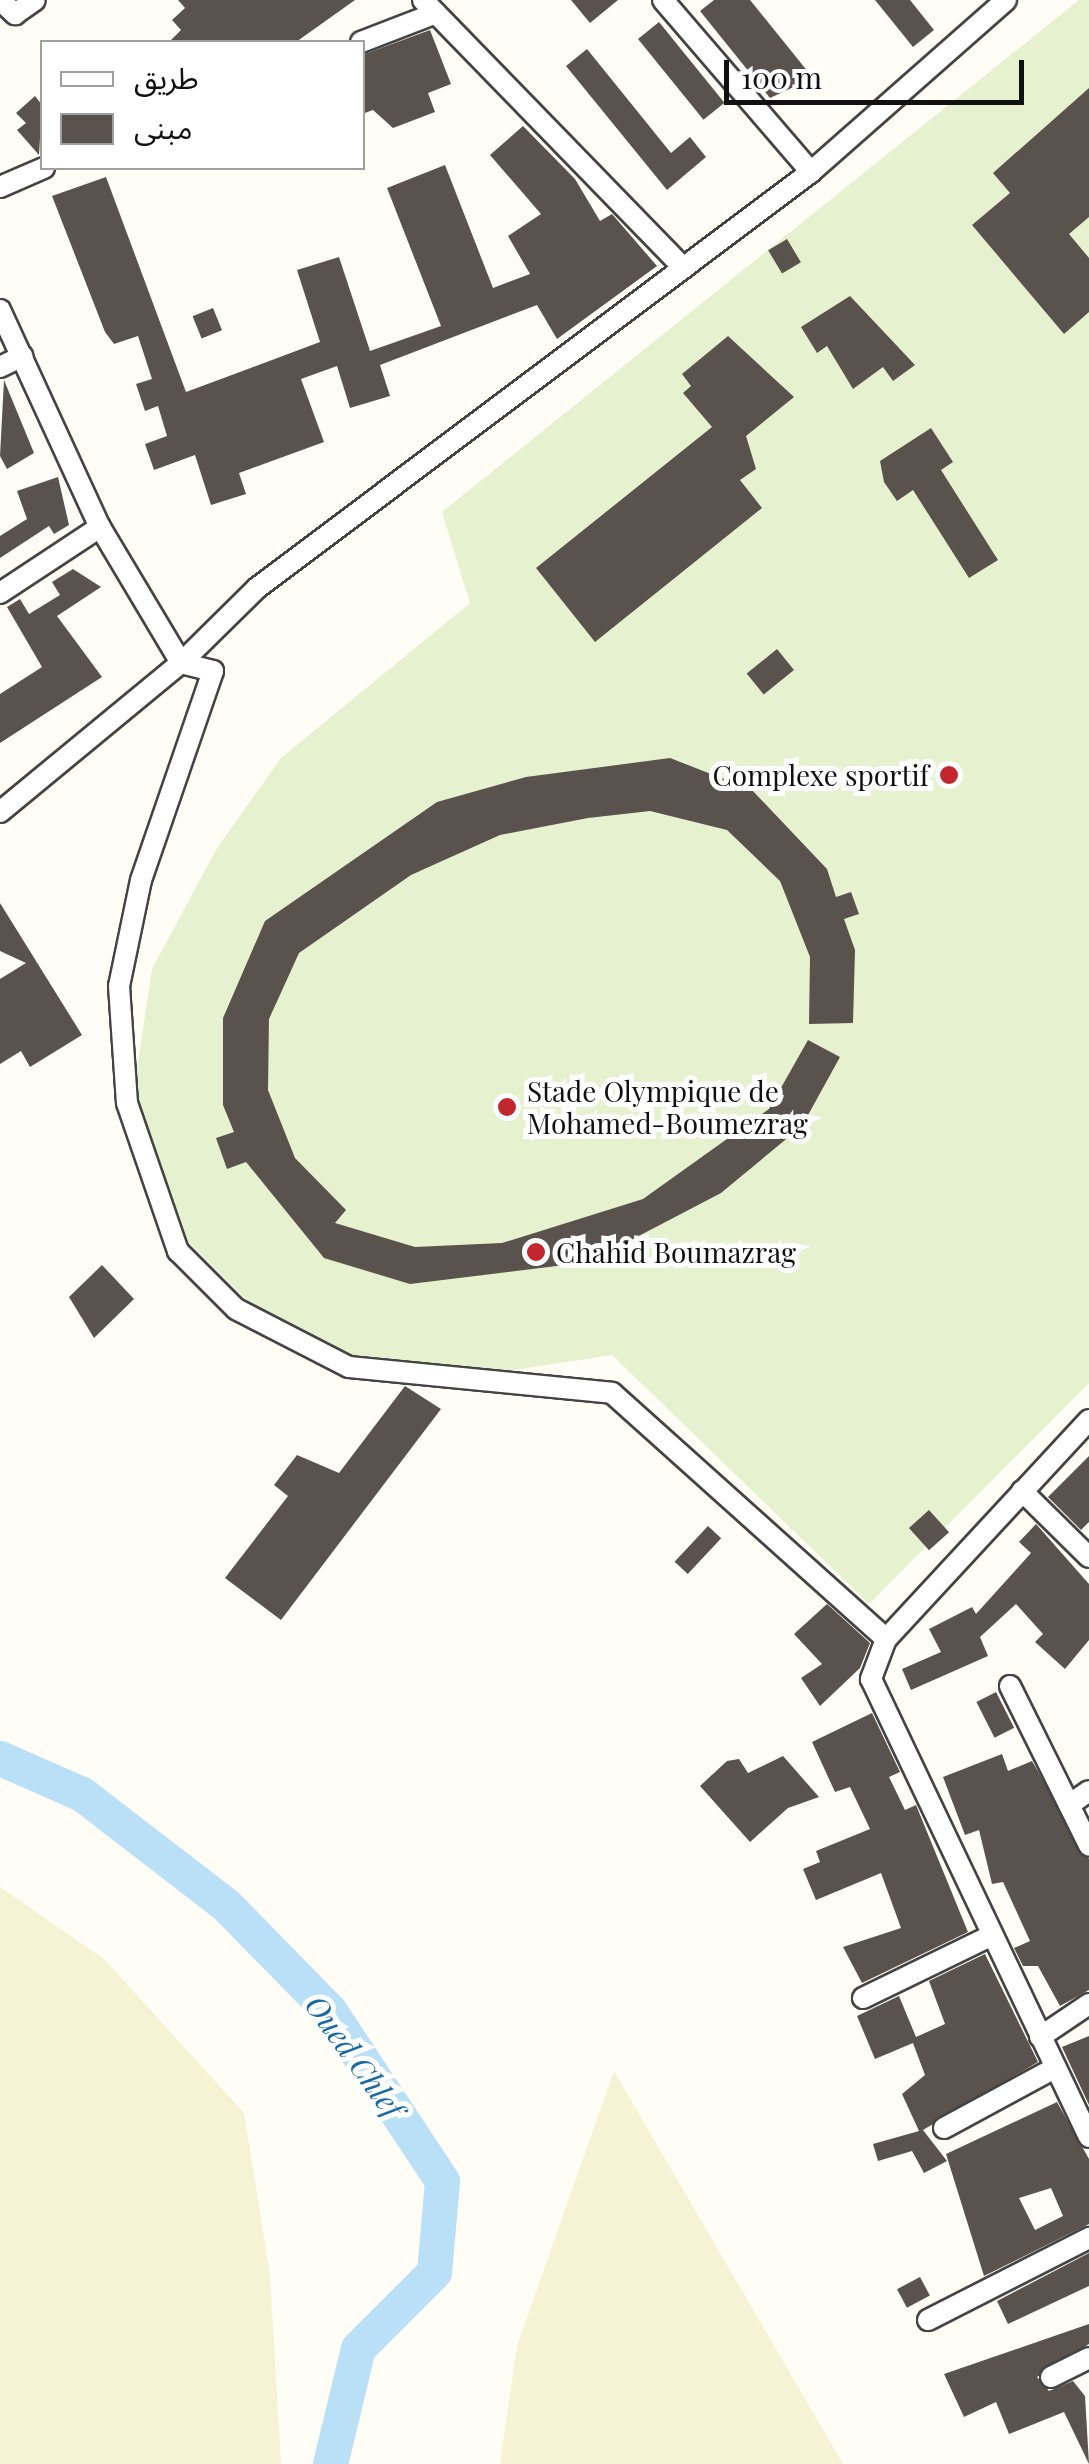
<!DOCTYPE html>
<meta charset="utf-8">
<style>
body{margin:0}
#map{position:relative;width:1089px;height:2464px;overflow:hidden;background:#fffdf5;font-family:"Playfair Display","Noto Sans Arabic",serif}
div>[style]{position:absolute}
.farmland>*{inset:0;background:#f6f3d4}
.pitch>*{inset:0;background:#e6f2cf}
.river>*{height:35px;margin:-17.5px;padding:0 17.5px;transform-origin:17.5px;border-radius:17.5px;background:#b9e0f7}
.building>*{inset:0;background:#5a524d;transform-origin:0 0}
.roads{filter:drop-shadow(2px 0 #444) drop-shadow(-2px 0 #444) drop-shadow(0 2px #444) drop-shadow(0 -2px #444)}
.street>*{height:20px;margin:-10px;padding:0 10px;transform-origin:10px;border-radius:10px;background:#fff}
.dots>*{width:28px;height:28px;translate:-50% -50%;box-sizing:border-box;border:5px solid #fff;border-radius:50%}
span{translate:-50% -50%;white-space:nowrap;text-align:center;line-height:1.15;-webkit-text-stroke:10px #fff;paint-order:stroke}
.poi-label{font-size:28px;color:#111}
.right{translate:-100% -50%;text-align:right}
.left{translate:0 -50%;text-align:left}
.water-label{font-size:30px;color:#1768a6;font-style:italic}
.legend{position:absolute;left:40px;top:40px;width:325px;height:130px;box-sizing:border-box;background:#fff;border:2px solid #a0a0a0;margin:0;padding:12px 18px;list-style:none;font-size:30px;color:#111}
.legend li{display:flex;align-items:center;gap:20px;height:50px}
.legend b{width:50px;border:2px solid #a0a0a0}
.scale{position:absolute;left:724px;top:60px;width:300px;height:45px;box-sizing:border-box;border:5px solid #111;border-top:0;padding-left:12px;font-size:30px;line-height:35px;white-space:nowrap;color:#111;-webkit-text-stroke:8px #fff;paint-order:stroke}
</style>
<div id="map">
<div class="farmland">
<i style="clip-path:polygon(0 1887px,104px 1959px,244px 2113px,270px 2275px,281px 2464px,0 2464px)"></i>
<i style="clip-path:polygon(614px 2071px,843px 2464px,500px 2464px,517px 2346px)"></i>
</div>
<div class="pitch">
<i style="clip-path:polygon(1079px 0,1089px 0,1089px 1383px,869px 1604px,612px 1355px,501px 1372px,364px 1363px,257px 1310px,185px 1238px,132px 1103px,152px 969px,217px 848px,281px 758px,470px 603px,442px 512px)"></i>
</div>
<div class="river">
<i style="left:0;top:1758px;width:90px;rotate:23.7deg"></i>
<i style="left:82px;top:1794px;width:182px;rotate:37.6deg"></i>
<i style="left:226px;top:1905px;width:147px;rotate:45.6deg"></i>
<i style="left:329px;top:2010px;width:205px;rotate:56.5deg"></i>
<i style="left:442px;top:2181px;width:91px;rotate:95deg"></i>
<i style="left:434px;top:2272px;width:107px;rotate:135deg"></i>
<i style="left:358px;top:2348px;width:119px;rotate:103.6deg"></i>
</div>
<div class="building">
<i style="clip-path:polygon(178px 0,355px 0,296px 42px,169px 42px,181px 30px,172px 20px,185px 8px)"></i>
<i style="clip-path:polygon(571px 0,618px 0,590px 23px)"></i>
<i style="clip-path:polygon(714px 0,750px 0,813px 78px,770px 98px,700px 11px)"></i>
<i style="clip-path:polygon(875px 0,910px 0,934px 30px,913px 47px)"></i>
<i style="left:659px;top:22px;width:104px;height:27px;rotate:51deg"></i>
<i style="clip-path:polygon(430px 30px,451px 84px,428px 93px,435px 112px,393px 128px,373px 110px,362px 114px,362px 55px)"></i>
<i style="clip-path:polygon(587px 49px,671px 153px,690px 137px,706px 157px,667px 190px,566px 66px)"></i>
<i style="clip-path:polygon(1089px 88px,1089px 217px,1069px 234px,1089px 258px,1089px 312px,1064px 334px,972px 225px,1010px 193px,993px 173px)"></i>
<i style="clip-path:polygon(35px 96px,42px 105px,39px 155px,17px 130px,26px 123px,16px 113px)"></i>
<i style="clip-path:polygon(523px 126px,575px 179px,600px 221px,612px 214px,657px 266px,557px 339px,537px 305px,380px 365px,390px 396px,350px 408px,337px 366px,301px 379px,324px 442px,239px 473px,246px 494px,211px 505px,195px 455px,154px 470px,145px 444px,167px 436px,158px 406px,145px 411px,136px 384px,152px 379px,138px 336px,114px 344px,105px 332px,52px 196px,106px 177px,186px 392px,320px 342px,297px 270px,339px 257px,370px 351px,441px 326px,387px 188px,445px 165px,493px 288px,530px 274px,508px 236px,541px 214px,490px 155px)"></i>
<i style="left:787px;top:239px;width:27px;height:22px;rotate:59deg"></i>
<i style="clip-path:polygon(850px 296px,915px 365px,893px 381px,883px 367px,853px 389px,827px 346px,817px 353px,801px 327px)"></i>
<i style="left:213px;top:308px;width:24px;height:22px;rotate:68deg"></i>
<i style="clip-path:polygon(728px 336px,794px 397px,746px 436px,756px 469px,740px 480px,762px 508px,595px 642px,536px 568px,712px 427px,683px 393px,691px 386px,682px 374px)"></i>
<i style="clip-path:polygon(4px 380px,34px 453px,7px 469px,0 456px)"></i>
<i style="clip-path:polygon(931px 428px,953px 462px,941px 470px,998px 560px,969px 578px,913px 490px,897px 501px,884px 482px,880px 461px)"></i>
<i style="clip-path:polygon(58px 477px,69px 525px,54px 534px,49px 526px,0 558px,0 536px,27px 519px,17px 491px)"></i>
<i style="clip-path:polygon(73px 569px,101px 587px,57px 616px,102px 677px,0 743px,0 694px,42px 667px,7px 607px,20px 599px,29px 614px,60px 595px,52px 582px)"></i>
<i style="left:777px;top:649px;width:27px;height:39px;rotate:51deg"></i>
<i style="clip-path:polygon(670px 758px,752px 790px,827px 869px,836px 897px,851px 892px,859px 914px,844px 919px,855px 950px,853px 1023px,809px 1024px,810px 957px,780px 881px,727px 830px,650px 811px,588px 818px,500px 835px,411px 875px,299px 953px,269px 1019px,268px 1090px,295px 1158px,346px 1210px,335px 1223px,415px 1247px,502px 1243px,643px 1199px,769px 1109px,808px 1040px,840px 1057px,802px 1126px,721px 1193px,589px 1262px,410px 1284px,324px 1258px,246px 1162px,227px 1169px,216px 1138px,234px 1132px,223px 1105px,223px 1018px,265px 921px,437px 802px,526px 777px)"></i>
<i style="clip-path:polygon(0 903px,82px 1035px,30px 1067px,21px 1051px,0 1064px,0 979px,26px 963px,0 951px)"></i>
<i style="clip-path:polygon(102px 1265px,134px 1299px,94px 1338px,69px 1297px)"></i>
<i style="clip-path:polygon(405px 1386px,441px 1409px,281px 1620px,225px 1578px,288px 1496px,274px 1485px,297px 1455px,339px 1473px)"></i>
<i style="clip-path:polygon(1089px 1456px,1089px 1522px,1081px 1530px,1048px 1497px)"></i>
<i style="left:929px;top:1510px;width:30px;height:27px;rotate:48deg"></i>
<i style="clip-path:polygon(1036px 1524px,1089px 1584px,1089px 1640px,1065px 1669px,1035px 1642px,1043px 1634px,1016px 1604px,980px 1637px,988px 1656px,911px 1690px,902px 1669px,941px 1652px,929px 1629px,972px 1607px,976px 1614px,1031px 1553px,1019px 1542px)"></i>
<i style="left:708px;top:1526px;width:18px;height:49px;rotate:43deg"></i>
<i style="clip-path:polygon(827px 1604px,870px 1643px,860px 1668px,820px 1706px,801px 1678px,822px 1664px,794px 1634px)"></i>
<i style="left:996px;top:1692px;width:40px;height:22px;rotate:63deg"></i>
<i style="clip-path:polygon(872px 1713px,900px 1772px,889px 1777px,905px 1810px,916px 1805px,968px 1932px,862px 1983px,843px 1947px,901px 1928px,881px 1873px,816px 1900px,803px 1869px,820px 1862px,816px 1851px,870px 1829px,850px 1787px,835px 1792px,812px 1742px)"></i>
<i style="clip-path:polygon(1002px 1754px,1008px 1771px,1032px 1761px,1089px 1859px,1089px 1990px,1060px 2006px,1038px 1966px,1023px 1966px,1014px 1948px,1030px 1941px,1003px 1882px,992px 1884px,979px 1830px,965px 1835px,943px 1777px)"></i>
<i style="clip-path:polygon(783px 1756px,819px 1797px,788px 1808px,750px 1842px,700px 1786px,727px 1761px,739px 1759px,748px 1773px)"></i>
<i style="clip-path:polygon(985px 1954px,1038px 2062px,923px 2130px,947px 2161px,924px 2173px,912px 2151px,878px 2161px,873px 2144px,919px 2131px,902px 2094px,925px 2075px,913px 2043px,875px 2059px,857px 2016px,899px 1996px,916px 2037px,945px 2024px,929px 1981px)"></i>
<i style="clip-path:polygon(1089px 2036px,1089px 2105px,1062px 2047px)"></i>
<i style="clip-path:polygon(evenodd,1057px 2102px,1089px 2159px,1089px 2224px,984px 2276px,946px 2154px,1057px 2102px,1051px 2188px,1063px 2216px,1035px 2230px,1019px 2198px,1051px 2188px)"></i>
<i style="clip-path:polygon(1089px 2253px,1089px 2286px,1008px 2324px,997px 2301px)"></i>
<i style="left:920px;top:2277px;width:21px;height:26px;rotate:62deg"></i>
<i style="clip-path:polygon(1089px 2324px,1089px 2344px,1037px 2377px,1049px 2391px,1073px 2381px,1085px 2396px,1089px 2464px,1064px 2412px,1009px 2434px,996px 2402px,964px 2417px,944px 2374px)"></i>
</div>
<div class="roads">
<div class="street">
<i style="left:0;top:0;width:21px;rotate:43deg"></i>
<i style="left:15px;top:14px;width:24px;rotate:-35deg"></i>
<i style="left:423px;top:0;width:374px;rotate:45.8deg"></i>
<i style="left:663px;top:0;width:227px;rotate:49.3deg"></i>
<i style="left:361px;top:42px;width:80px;rotate:-21.1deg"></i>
<i style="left:0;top:187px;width:48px;rotate:-23.4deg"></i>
<i style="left:0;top:310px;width:239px;rotate:65.3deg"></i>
<i style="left:100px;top:527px;width:158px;rotate:59.2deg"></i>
<i style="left:181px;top:663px;width:107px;rotate:-44.6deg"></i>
<i style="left:257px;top:588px;width:693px;rotate:-36.9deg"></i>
<i style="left:811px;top:172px;width:260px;rotate:-41.4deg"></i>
<i style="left:0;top:367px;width:25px;rotate:-26deg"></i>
<i style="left:0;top:593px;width:120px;rotate:-33.4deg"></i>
<i style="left:0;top:812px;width:234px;rotate:-39.5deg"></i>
<i style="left:181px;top:663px;width:33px;rotate:14deg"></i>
<i style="left:213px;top:671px;width:221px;rotate:109deg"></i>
<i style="left:141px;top:880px;width:108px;rotate:101.7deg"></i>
<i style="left:119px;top:986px;width:117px;rotate:86.1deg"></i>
<i style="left:127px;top:1103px;width:157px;rotate:71deg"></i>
<i style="left:178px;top:1251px;width:82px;rotate:45deg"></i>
<i style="left:236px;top:1309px;width:127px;rotate:27.2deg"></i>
<i style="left:349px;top:1367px;width:264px;rotate:5.6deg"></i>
<i style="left:612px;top:1393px;width:368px;rotate:41.9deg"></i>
<i style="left:1089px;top:1420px;width:299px;rotate:132.8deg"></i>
<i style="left:886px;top:1639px;width:43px;rotate:110.6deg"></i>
<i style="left:871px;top:1679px;width:507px;rotate:64.55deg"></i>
<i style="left:1022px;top:1491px;width:94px;rotate:44.6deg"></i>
<i style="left:1010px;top:1686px;width:178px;rotate:63.6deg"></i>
<i style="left:1069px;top:1805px;width:24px;rotate:-35deg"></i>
<i style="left:863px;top:1998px;width:144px;rotate:-25.9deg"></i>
<i style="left:1040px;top:2037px;width:59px;rotate:-34deg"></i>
<i style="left:944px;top:2128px;width:126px;rotate:-28.4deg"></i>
<i style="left:928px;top:2320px;width:181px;rotate:-27deg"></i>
<i style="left:1051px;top:2377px;width:42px;rotate:-26.6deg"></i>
</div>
</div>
<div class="dots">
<i style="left:949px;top:775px;background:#c4262e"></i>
<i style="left:507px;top:1107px;background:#c4262e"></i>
<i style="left:536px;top:1252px;background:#c4262e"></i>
</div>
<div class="poi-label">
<span class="right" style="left:929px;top:775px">Complexe sportif</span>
<span class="left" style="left:527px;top:1107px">Stade Olympique de<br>Mohamed-Boumezrag</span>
<span class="left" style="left:556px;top:1252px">Chahid Boumazrag</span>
</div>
<div class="water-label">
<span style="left:355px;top:2056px;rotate:54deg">Oued Chlef</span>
</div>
<ul class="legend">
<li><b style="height:12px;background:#fff"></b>طريق</li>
<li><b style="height:28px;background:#5a524d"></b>مبنى</li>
</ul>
<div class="scale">100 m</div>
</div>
